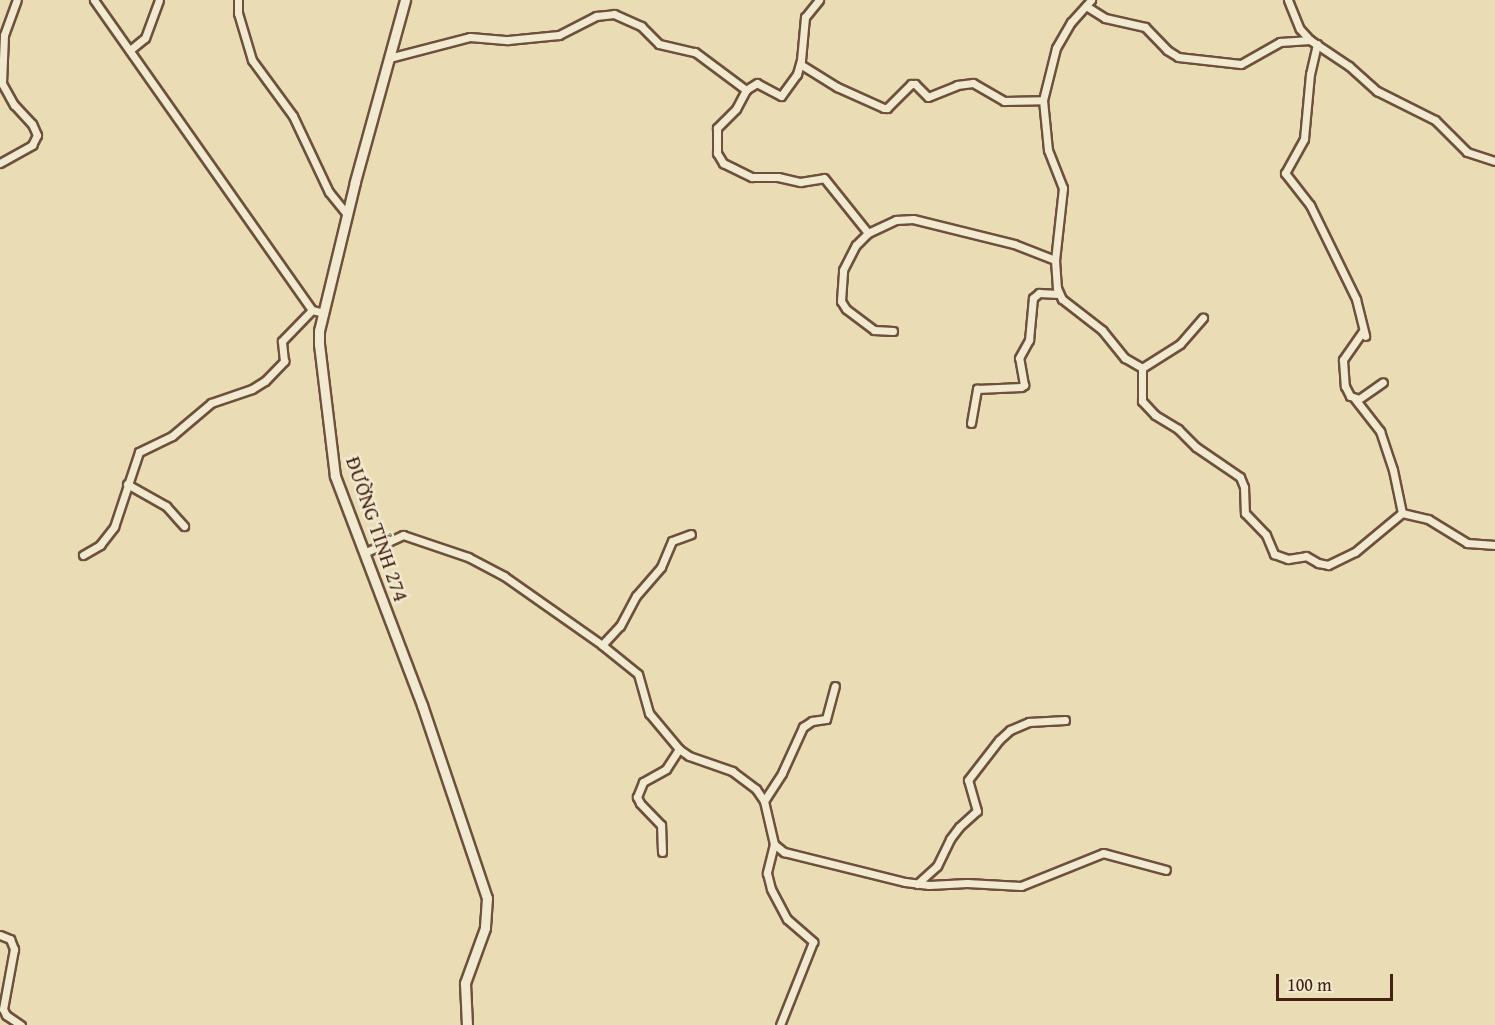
<!DOCTYPE html>
<meta charset="utf-8">
<style>
body{margin:0}
#map{position:relative;width:1495px;height:1025px;overflow:hidden;background:#eaddb6;font-family:"Gentium Book Plus",serif}
div>[style]{position:absolute}
.roads{filter:drop-shadow(2px 0 #6e503c) drop-shadow(-2px 0 #6e503c) drop-shadow(0 2px #6e503c) drop-shadow(0 -2px #6e503c)}
.minor>*{height:7px;margin:-3.5px;padding:0 3.5px;transform-origin:3.5px;border-radius:3.5px;background:#f1e9d0}
.secondary>*{height:9px;margin:-4.5px;padding:0 4.5px;transform-origin:4.5px;border-radius:4.5px;background:#f1e9d0}
span{translate:-50% -50%;white-space:nowrap;text-align:center;line-height:1.15;-webkit-text-stroke:5px #f1e9d0;paint-order:stroke}
.street-label{font-size:21px;color:#442113}
.scale{position:absolute;left:1276px;top:974px;width:117px;height:27px;box-sizing:border-box;border:3px solid #442113;border-top:0;padding-left:8px;font-size:18px;line-height:21px;white-space:nowrap;color:#442113;-webkit-text-stroke:4px #f1e9d0;paint-order:stroke}
</style>
<div id="map">
<div class="roads">
<div class="minor">
<i style="left:94px;top:0;width:379px;rotate:54.9deg"></i>
<i style="left:312px;top:310px;width:12px;rotate:14deg"></i>
<i style="left:238px;top:0;width:13px;rotate:90deg"></i>
<i style="left:238px;top:13px;width:49px;rotate:73.4deg"></i>
<i style="left:252px;top:60px;width:69px;rotate:53.8deg"></i>
<i style="left:293px;top:116px;width:84px;rotate:64.7deg"></i>
<i style="left:329px;top:192px;width:28px;rotate:51deg"></i>
<i style="left:819px;top:0;width:22px;rotate:129deg"></i>
<i style="left:805px;top:17px;width:43px;rotate:95.3deg"></i>
<i style="left:801px;top:60px;width:15px;rotate:106deg"></i>
<i style="left:797px;top:74px;width:27px;rotate:126deg"></i>
<i style="left:781px;top:96px;width:27px;rotate:-152deg"></i>
<i style="left:757px;top:83px;width:13px;rotate:148deg"></i>
<i style="left:746px;top:90px;width:21px;rotate:118deg"></i>
<i style="left:736px;top:109px;width:27px;rotate:135deg"></i>
<i style="left:717px;top:128px;width:25px;rotate:90deg"></i>
<i style="left:717px;top:153px;width:12px;rotate:59deg"></i>
<i style="left:723px;top:163px;width:32px;rotate:26deg"></i>
<i style="left:752px;top:177px;width:26px"></i>
<i style="left:778px;top:177px;width:23px;rotate:13deg"></i>
<i style="left:800px;top:182px;width:24px;rotate:-9deg"></i>
<i style="left:824px;top:178px;width:70px;rotate:51.3deg"></i>
<i style="left:1091px;top:0;width:30px;rotate:132deg"></i>
<i style="left:1071px;top:22px;width:30px;rotate:120deg"></i>
<i style="left:1056px;top:48px;width:54px;rotate:104deg"></i>
<i style="left:1043px;top:100px;width:50px;rotate:84.3deg"></i>
<i style="left:1048px;top:150px;width:41px;rotate:68.5deg"></i>
<i style="left:1063px;top:188px;width:72px;rotate:96.3deg"></i>
<i style="left:1055px;top:260px;width:28px;rotate:86deg"></i>
<i style="left:1057px;top:288px;width:12px;rotate:66deg"></i>
<i style="left:1062px;top:299px;width:51px;rotate:37.8deg"></i>
<i style="left:1102px;top:330px;width:36px;rotate:51deg"></i>
<i style="left:1125px;top:358px;width:20px;rotate:30deg"></i>
<i style="left:1142px;top:368px;width:33px;rotate:90deg"></i>
<i style="left:1142px;top:401px;width:19px;rotate:47deg"></i>
<i style="left:1155px;top:415px;width:27px;rotate:31deg"></i>
<i style="left:1178px;top:429px;width:25px;rotate:45deg"></i>
<i style="left:1196px;top:447px;width:53px;rotate:34.3deg"></i>
<i style="left:1240px;top:477px;width:11px;rotate:68deg"></i>
<i style="left:1244px;top:487px;width:26px;rotate:88deg"></i>
<i style="left:1245px;top:513px;width:30px;rotate:46deg"></i>
<i style="left:1266px;top:535px;width:21px;rotate:67deg"></i>
<i style="left:1274px;top:554px;width:15px;rotate:20deg"></i>
<i style="left:1288px;top:559px;width:18px;rotate:-9deg"></i>
<i style="left:1306px;top:556px;width:14px;rotate:30deg"></i>
<i style="left:1318px;top:563px;width:10px;rotate:11deg"></i>
<i style="left:1328px;top:565px;width:30px;rotate:-26deg"></i>
<i style="left:1355px;top:552px;width:61px;rotate:-39.7deg"></i>
<i style="left:1402px;top:513px;width:27px;rotate:13deg"></i>
<i style="left:1428px;top:519px;width:46px;rotate:31.6deg"></i>
<i style="left:1467px;top:543px;width:28px;rotate:4deg"></i>
<i style="left:1288px;top:0;width:31px;rotate:68deg"></i>
<i style="left:1300px;top:29px;width:15px;rotate:48deg"></i>
<i style="left:1310px;top:40px;width:47px;rotate:33.7deg"></i>
<i style="left:1349px;top:66px;width:38px;rotate:42deg"></i>
<i style="left:1377px;top:91px;width:65px;rotate:26.6deg"></i>
<i style="left:1435px;top:120px;width:45px;rotate:45deg"></i>
<i style="left:1467px;top:152px;width:29px;rotate:18deg"></i>
<i style="left:1086px;top:6px;width:22px;rotate:32deg"></i>
<i style="left:1105px;top:18px;width:41px;rotate:12.7deg"></i>
<i style="left:1145px;top:27px;width:32px;rotate:46deg"></i>
<i style="left:1167px;top:50px;width:13px;rotate:32deg"></i>
<i style="left:1178px;top:57px;width:63px;rotate:6.3deg"></i>
<i style="left:1241px;top:64px;width:45px;rotate:-29.4deg"></i>
<i style="left:1280px;top:42px;width:30px;rotate:-4deg"></i>
<i style="left:1317px;top:44px;width:31px;rotate:103deg"></i>
<i style="left:1310px;top:74px;width:65px;rotate:95.3deg"></i>
<i style="left:1304px;top:139px;width:39px;rotate:119deg"></i>
<i style="left:1285px;top:173px;width:41px;rotate:52deg"></i>
<i style="left:1310px;top:205px;width:105px;rotate:63.9deg"></i>
<i style="left:1356px;top:299px;width:38px;rotate:76deg"></i>
<i style="left:130px;top:50px;width:19px;rotate:-39deg"></i>
<i style="left:145px;top:38px;width:40px;rotate:-69.8deg"></i>
<i style="left:389px;top:58px;width:84px;rotate:-14.5deg"></i>
<i style="left:470px;top:37px;width:38px;rotate:5deg"></i>
<i style="left:508px;top:40px;width:51px;rotate:-5.6deg"></i>
<i style="left:559px;top:35px;width:42px;rotate:-27.2deg"></i>
<i style="left:596px;top:16px;width:18px;rotate:-6deg"></i>
<i style="left:614px;top:14px;width:30px;rotate:24deg"></i>
<i style="left:641px;top:26px;width:25px;rotate:45deg"></i>
<i style="left:659px;top:44px;width:37px;rotate:13deg"></i>
<i style="left:695px;top:52px;width:64px;rotate:36.7deg"></i>
<i style="left:800px;top:64px;width:44px;rotate:31.9deg"></i>
<i style="left:837px;top:87px;width:51px;rotate:24.1deg"></i>
<i style="left:884px;top:108px;width:3px"></i>
<i style="left:887px;top:108px;width:34px;rotate:-45deg"></i>
<i style="left:911px;top:84px;width:4px"></i>
<i style="left:915px;top:84px;width:18px;rotate:45deg"></i>
<i style="left:928px;top:97px;width:31px;rotate:-22deg"></i>
<i style="left:957px;top:85px;width:16px;rotate:-7deg"></i>
<i style="left:973px;top:83px;width:36px;rotate:30deg"></i>
<i style="left:1004px;top:101px;width:39px;rotate:-1deg"></i>
<i style="left:0;top:163px;width:37px;rotate:-29deg"></i>
<i style="left:32px;top:145px;width:11px;rotate:-63deg"></i>
<i style="left:37px;top:135px;width:12px;rotate:-114deg"></i>
<i style="left:32px;top:124px;width:26px;rotate:-133deg"></i>
<i style="left:14px;top:105px;width:25px;rotate:-119deg"></i>
<i style="left:2px;top:83px;width:48px;rotate:-87.6deg"></i>
<i style="left:4px;top:35px;width:37px;rotate:-70deg"></i>
<i style="left:893px;top:331px;width:19px;rotate:-177deg"></i>
<i style="left:874px;top:330px;width:35px;rotate:-143deg"></i>
<i style="left:846px;top:309px;width:9px;rotate:-122deg"></i>
<i style="left:841px;top:301px;width:31px;rotate:-86deg"></i>
<i style="left:843px;top:270px;width:28px;rotate:-63deg"></i>
<i style="left:856px;top:245px;width:17px;rotate:-45deg"></i>
<i style="left:868px;top:233px;width:31px;rotate:-25deg"></i>
<i style="left:896px;top:220px;width:17px;rotate:-3deg"></i>
<i style="left:913px;top:219px;width:104px;rotate:13.9deg"></i>
<i style="left:1014px;top:244px;width:44px;rotate:21.3deg"></i>
<i style="left:1363px;top:331px;width:35px;rotate:125deg"></i>
<i style="left:1343px;top:360px;width:26px;rotate:86deg"></i>
<i style="left:1345px;top:386px;width:11px;rotate:63deg"></i>
<i style="left:1350px;top:396px;width:9px;rotate:18deg"></i>
<i style="left:1359px;top:399px;width:29px;rotate:-35deg"></i>
<i style="left:1142px;top:368px;width:45px;rotate:-32.3deg"></i>
<i style="left:1180px;top:344px;width:35px;rotate:-49deg"></i>
<i style="left:1355px;top:399px;width:41px;rotate:52deg"></i>
<i style="left:1380px;top:431px;width:41px;rotate:71.6deg"></i>
<i style="left:1393px;top:470px;width:44px;rotate:78.2deg"></i>
<i style="left:971px;top:423px;width:35px;rotate:-80deg"></i>
<i style="left:977px;top:389px;width:44px;rotate:-2.6deg"></i>
<i style="left:1021px;top:387px;width:4px;rotate:-34deg"></i>
<i style="left:1024px;top:385px;width:27px;rotate:-100deg"></i>
<i style="left:1019px;top:358px;width:21px;rotate:-61deg"></i>
<i style="left:1029px;top:340px;width:42px;rotate:-84.6deg"></i>
<i style="left:1033px;top:298px;width:8px;rotate:-40deg"></i>
<i style="left:1039px;top:293px;width:20px;rotate:3deg"></i>
<i style="left:127px;top:484px;width:45px;rotate:29.4deg"></i>
<i style="left:166px;top:506px;width:27px;rotate:48deg"></i>
<i style="left:364px;top:553px;width:43px;rotate:-24.8deg"></i>
<i style="left:403px;top:535px;width:69px;rotate:18.7deg"></i>
<i style="left:468px;top:557px;width:41px;rotate:27.8deg"></i>
<i style="left:504px;top:576px;width:120px;rotate:35.1deg"></i>
<i style="left:602px;top:645px;width:46px;rotate:38.9deg"></i>
<i style="left:638px;top:674px;width:41px;rotate:74.2deg"></i>
<i style="left:649px;top:713px;width:47px;rotate:50.2deg"></i>
<i style="left:679px;top:749px;width:12px;rotate:35deg"></i>
<i style="left:689px;top:756px;width:46px;rotate:19.2deg"></i>
<i style="left:732px;top:771px;width:30px;rotate:37deg"></i>
<i style="left:756px;top:789px;width:14px;rotate:56deg"></i>
<i style="left:764px;top:801px;width:44px;rotate:76.9deg"></i>
<i style="left:774px;top:844px;width:13px;rotate:39deg"></i>
<i style="left:784px;top:852px;width:125px;rotate:13.9deg"></i>
<i style="left:905px;top:882px;width:24px;rotate:7deg"></i>
<i style="left:929px;top:885px;width:38px;rotate:-3deg"></i>
<i style="left:967px;top:883px;width:54px;rotate:3.2deg"></i>
<i style="left:1021px;top:886px;width:88px;rotate:-21.9deg"></i>
<i style="left:1103px;top:853px;width:65px;rotate:15.1deg"></i>
<i style="left:83px;top:555px;width:20px;rotate:-30deg"></i>
<i style="left:100px;top:545px;width:23px;rotate:-52deg"></i>
<i style="left:114px;top:527px;width:79px;rotate:-71.6deg"></i>
<i style="left:139px;top:452px;width:37px;rotate:-26deg"></i>
<i style="left:172px;top:436px;width:51px;rotate:-40.2deg"></i>
<i style="left:211px;top:403px;width:43px;rotate:-18.9deg"></i>
<i style="left:252px;top:389px;width:15px;rotate:-32deg"></i>
<i style="left:265px;top:381px;width:28px;rotate:-46deg"></i>
<i style="left:284px;top:361px;width:20px;rotate:-96deg"></i>
<i style="left:282px;top:341px;width:43px;rotate:-45.9deg"></i>
<i style="left:602px;top:645px;width:26px;rotate:-47deg"></i>
<i style="left:620px;top:626px;width:34px;rotate:-62deg"></i>
<i style="left:636px;top:596px;width:38px;rotate:-49deg"></i>
<i style="left:661px;top:567px;width:28px;rotate:-67deg"></i>
<i style="left:672px;top:541px;width:20px;rotate:-20deg"></i>
<i style="left:764px;top:801px;width:33px;rotate:-57deg"></i>
<i style="left:782px;top:773px;width:51px;rotate:-65.5deg"></i>
<i style="left:803px;top:727px;width:11px;rotate:-34deg"></i>
<i style="left:812px;top:721px;width:14px;rotate:-8deg"></i>
<i style="left:826px;top:719px;width:34px;rotate:-75deg"></i>
<i style="left:774px;top:844px;width:30px;rotate:104deg"></i>
<i style="left:767px;top:873px;width:16px;rotate:76deg"></i>
<i style="left:771px;top:889px;width:34px;rotate:62deg"></i>
<i style="left:787px;top:919px;width:35px;rotate:41deg"></i>
<i style="left:813px;top:942px;width:89px;rotate:111.7deg"></i>
<i style="left:662px;top:852px;width:27px;rotate:-92deg"></i>
<i style="left:661px;top:825px;width:30px;rotate:-134deg"></i>
<i style="left:640px;top:803px;width:7px;rotate:-117deg"></i>
<i style="left:637px;top:797px;width:16px;rotate:-68deg"></i>
<i style="left:643px;top:782px;width:26px;rotate:-29deg"></i>
<i style="left:666px;top:769px;width:24px;rotate:-57deg"></i>
<i style="left:917px;top:884px;width:27px;rotate:-42deg"></i>
<i style="left:937px;top:866px;width:30px;rotate:-64deg"></i>
<i style="left:950px;top:839px;width:15px;rotate:-53deg"></i>
<i style="left:959px;top:827px;width:24px;rotate:-42deg"></i>
<i style="left:977px;top:811px;width:32px;rotate:-106deg"></i>
<i style="left:968px;top:780px;width:51px;rotate:-52.2deg"></i>
<i style="left:999px;top:740px;width:15px;rotate:-42deg"></i>
<i style="left:1010px;top:730px;width:21px;rotate:-23deg"></i>
<i style="left:1029px;top:722px;width:36px;rotate:-3deg"></i>
<i style="left:0;top:935px;width:11px;rotate:22deg"></i>
<i style="left:10px;top:939px;width:11px;rotate:68deg"></i>
<i style="left:14px;top:949px;width:61px;rotate:100.4deg"></i>
<i style="left:3px;top:1009px;width:7px;rotate:63deg"></i>
<i style="left:6px;top:1015px;width:18px;rotate:34deg"></i>
</div>
<div class="secondary">
<i style="left:405px;top:0;width:189px;rotate:105.4deg"></i>
<i style="left:355px;top:182px;width:153px;rotate:103.6deg"></i>
<i style="left:319px;top:331px;width:13px;rotate:90deg"></i>
<i style="left:319px;top:344px;width:133px;rotate:83.1deg"></i>
<i style="left:335px;top:476px;width:245px;rotate:69.2deg"></i>
<i style="left:422px;top:705px;width:204px;rotate:71.4deg"></i>
<i style="left:487px;top:898px;width:30px;rotate:94deg"></i>
<i style="left:485px;top:928px;width:59px;rotate:110deg"></i>
<i style="left:465px;top:983px;width:42px;rotate:87.3deg"></i>
</div>
</div>
<div class="street-label">
<span style="left:377px;top:529px;rotate:71deg">ĐƯỜNG TỈNH 274</span>
</div>
<div class="scale">100 m</div>
</div>
